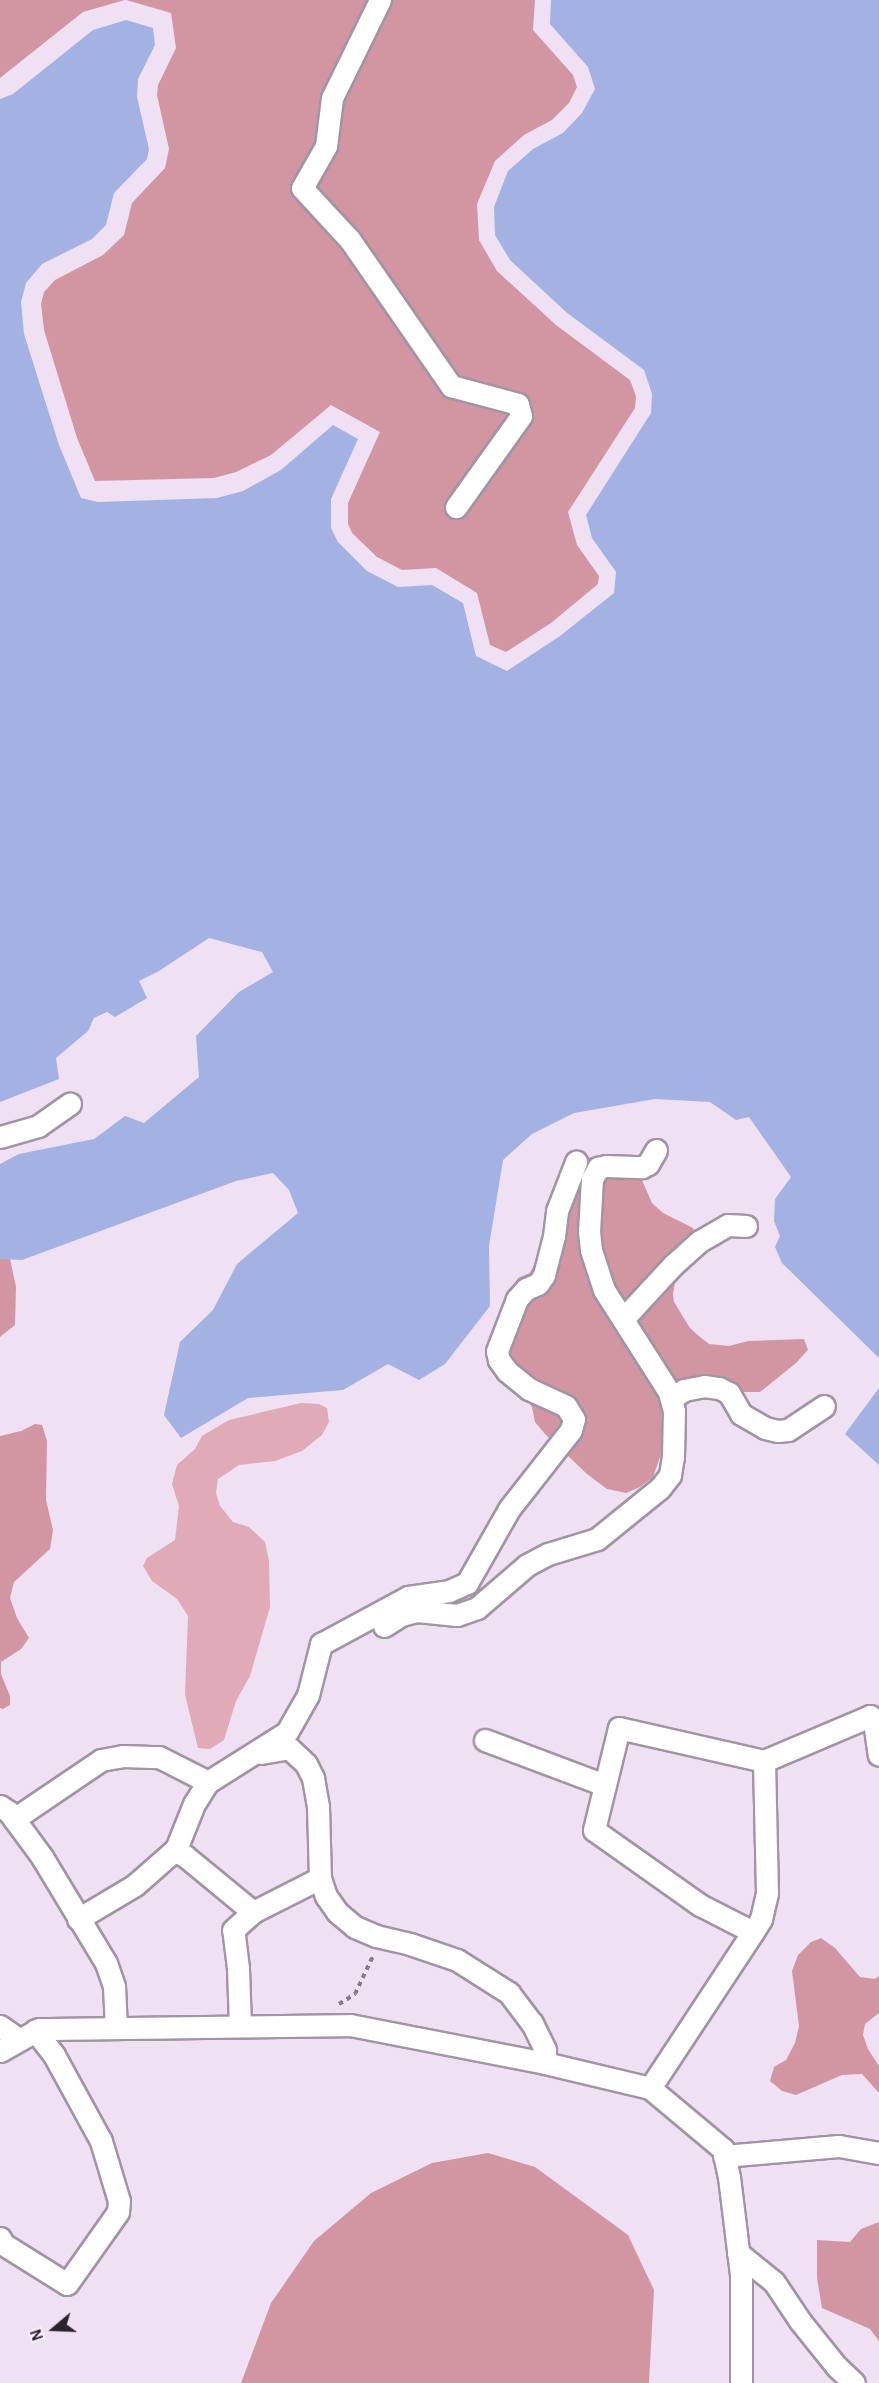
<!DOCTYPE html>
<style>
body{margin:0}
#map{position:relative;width:879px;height:2383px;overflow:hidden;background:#efe0f3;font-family:"Alegreya Sans",sans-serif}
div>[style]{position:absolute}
.green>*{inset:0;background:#e0abb6}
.forest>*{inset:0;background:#d296a2}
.water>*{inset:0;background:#a4b1e3}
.path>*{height:4px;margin-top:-2px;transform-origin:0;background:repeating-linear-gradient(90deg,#867c89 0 4.5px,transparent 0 9px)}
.roads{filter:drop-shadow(2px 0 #a293a5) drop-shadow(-2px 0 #a293a5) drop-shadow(0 2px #a293a5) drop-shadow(0 -2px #a293a5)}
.street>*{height:21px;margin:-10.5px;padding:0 10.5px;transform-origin:10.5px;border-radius:10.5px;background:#fff}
span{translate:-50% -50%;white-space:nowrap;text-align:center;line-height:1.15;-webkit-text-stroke:4.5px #fbeefe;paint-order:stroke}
.north{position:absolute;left:24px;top:2299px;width:60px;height:60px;-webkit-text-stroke:4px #fbeefe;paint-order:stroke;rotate:251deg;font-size:16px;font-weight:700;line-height:24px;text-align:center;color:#2a252c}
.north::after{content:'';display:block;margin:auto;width:21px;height:27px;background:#2a252c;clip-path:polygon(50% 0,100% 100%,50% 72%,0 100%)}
</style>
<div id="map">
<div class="green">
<i style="clip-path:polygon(301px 1403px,319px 1404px,327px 1408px,329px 1422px,322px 1435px,302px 1451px,275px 1461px,239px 1465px,218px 1479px,216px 1493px,220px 1506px,233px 1522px,249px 1527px,265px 1542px,269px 1561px,270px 1607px,250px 1676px,236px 1701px,224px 1740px,210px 1749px,198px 1748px,185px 1695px,188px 1616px,177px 1599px,152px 1581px,143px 1566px,147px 1558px,175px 1540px,179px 1506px,172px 1484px,177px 1465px,195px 1449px,202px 1436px,229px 1420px)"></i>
</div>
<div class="forest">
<i style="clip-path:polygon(0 0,125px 0,83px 12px,0 78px)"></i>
<i style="clip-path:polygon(126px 0,535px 0,533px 30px,573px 75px,577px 87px,569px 103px,552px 120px,524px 135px,495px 161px,477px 204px,479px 240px,497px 271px,556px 325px,630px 380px,636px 396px,635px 408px,568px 512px,577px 545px,599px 576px,598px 584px,551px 623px,506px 652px,490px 645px,477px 593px,436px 568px,402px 570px,377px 557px,352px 533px,348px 524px,348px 503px,380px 432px,331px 405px,271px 455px,236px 472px,214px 478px,95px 481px,77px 438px,44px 330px,41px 304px,44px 292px,55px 280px,103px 255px,124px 235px,132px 203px,165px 168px,169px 149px,157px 95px,158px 85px,176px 48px,171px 13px)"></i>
<i style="clip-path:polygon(580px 1157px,627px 1160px,641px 1178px,652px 1203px,663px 1213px,693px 1228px,704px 1253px,675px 1282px,673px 1294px,674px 1302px,690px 1328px,700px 1337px,709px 1344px,729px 1346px,748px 1341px,804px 1339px,808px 1350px,796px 1363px,760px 1392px,742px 1392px,727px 1388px,662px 1394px,661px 1454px,653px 1477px,640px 1487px,626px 1493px,607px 1489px,587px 1474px,545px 1434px,535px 1422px,532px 1407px,524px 1396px,496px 1326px,518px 1278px,530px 1273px,541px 1251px)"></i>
<i style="clip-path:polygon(0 1233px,6px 1240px,16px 1287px,15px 1325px,0 1337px)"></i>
<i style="clip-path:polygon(35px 1424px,42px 1425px,47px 1441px,46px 1500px,53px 1530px,50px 1549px,14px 1582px,10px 1598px,17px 1618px,29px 1638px,21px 1649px,1px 1662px,1px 1674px,10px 1696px,10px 1705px,3px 1709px,0 1708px,0 1436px,21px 1431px)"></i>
<i style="clip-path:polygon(821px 1938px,835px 1948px,860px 1977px,875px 1979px,879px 1976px,879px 2013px,865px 2024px,863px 2035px,868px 2049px,879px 2066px,879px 2093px,862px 2074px,842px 2075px,796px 2095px,782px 2091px,770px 2081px,774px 2067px,786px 2060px,795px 2043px,799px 2026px,792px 1971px,798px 1955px,811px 1942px)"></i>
<i style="clip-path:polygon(488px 2153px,535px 2167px,628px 2235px,654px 2290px,649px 2383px,241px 2383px,271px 2303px,314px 2241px,371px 2193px,432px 2163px)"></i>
<i style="clip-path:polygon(879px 2222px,879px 2341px,870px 2329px,822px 2308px,817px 2278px,817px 2240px,850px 2242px,861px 2229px)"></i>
</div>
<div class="water">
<i style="clip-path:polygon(551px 0,879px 0,879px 1358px,782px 1263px,775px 1247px,780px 1236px,774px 1221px,775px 1199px,791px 1177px,749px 1117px,736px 1120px,710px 1102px,655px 1099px,574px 1113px,532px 1134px,503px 1160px,489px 1246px,490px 1306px,445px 1364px,419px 1380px,388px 1364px,343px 1390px,248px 1398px,181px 1438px,164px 1415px,180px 1342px,213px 1310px,237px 1264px,298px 1213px,289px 1190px,273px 1173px,236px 1181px,22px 1260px,0 1259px,0 1164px,19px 1154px,94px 1139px,125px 1116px,144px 1123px,199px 1077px,196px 1036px,239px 992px,273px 972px,262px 952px,209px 938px,159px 971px,139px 981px,147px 998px,115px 1017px,107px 1012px,94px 1018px,88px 1031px,56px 1058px,59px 1079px,0 1102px,0 99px,13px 94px,93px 30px,126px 20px,153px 28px,155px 45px,138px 79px,137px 97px,149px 149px,147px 159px,114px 193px,106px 225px,92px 239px,42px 264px,26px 283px,21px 302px,24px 334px,59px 445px,81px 498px,98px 502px,217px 498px,243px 491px,281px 470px,333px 425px,358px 439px,331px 499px,331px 528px,338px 542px,367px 571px,398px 587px,432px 585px,463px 603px,476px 656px,507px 671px,560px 636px,614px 593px,616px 572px,592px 538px,586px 515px,651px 413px,652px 394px,644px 370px,566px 312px,510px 260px,495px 235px,494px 207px,508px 171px,533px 149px,563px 133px,582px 113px,595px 89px,588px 67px,550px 24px)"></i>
<i style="clip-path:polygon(879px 1388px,879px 1465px,845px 1434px)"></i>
</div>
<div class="path">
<i style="left:339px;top:2004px;width:19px;rotate:-32deg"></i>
<i style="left:355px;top:1994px;width:42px;rotate:-64.7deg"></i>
</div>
<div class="roads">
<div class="street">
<i style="left:380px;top:0;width:109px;rotate:116.1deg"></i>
<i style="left:332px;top:98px;width:48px;rotate:97.1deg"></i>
<i style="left:326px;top:146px;width:48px;rotate:119.7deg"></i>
<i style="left:302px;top:188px;width:71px;rotate:47.3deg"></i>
<i style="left:350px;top:240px;width:178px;rotate:55.3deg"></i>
<i style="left:451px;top:386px;width:69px;rotate:15deg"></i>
<i style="left:518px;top:404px;width:12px;rotate:76deg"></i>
<i style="left:521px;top:416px;width:112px;rotate:125.5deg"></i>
<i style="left:0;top:1137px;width:40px;rotate:-16deg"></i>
<i style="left:38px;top:1126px;width:39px;rotate:-35deg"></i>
<i style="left:623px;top:1319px;width:74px;rotate:-47.2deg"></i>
<i style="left:673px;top:1265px;width:36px;rotate:-42deg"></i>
<i style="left:700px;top:1241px;width:32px;rotate:-30deg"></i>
<i style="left:728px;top:1225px;width:18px;rotate:3deg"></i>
<i style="left:671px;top:1399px;width:16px;rotate:-35deg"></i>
<i style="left:684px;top:1390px;width:20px;rotate:-11deg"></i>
<i style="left:704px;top:1386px;width:15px;rotate:8deg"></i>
<i style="left:719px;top:1388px;width:11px;rotate:27deg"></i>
<i style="left:729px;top:1393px;width:24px;rotate:60deg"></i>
<i style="left:741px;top:1414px;width:28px;rotate:30deg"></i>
<i style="left:765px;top:1428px;width:13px;rotate:13deg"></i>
<i style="left:778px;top:1431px;width:10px;rotate:-6deg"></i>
<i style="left:788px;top:1430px;width:43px;rotate:-33.7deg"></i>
<i style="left:384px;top:1626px;width:20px;rotate:-33deg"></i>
<i style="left:401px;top:1615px;width:16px;rotate:-14deg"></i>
<i style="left:417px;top:1611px;width:40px;rotate:5.7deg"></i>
<i style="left:457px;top:1615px;width:21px;rotate:-19deg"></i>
<i style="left:477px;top:1608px;width:66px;rotate:-40.7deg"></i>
<i style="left:527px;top:1565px;width:24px;rotate:-28deg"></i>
<i style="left:548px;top:1554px;width:51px;rotate:-17deg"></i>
<i style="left:597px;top:1539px;width:81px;rotate:-39deg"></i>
<i style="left:660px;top:1488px;width:16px;rotate:-52deg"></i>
<i style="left:670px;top:1475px;width:18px;rotate:-81deg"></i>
<i style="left:673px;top:1457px;width:46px;rotate:-88.8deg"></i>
<i style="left:674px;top:1411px;width:20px;rotate:-105deg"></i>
<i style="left:669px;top:1392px;width:121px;rotate:-122.5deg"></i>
<i style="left:604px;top:1290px;width:42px;rotate:-108deg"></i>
<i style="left:591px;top:1250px;width:18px;rotate:-96deg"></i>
<i style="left:589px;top:1232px;width:53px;rotate:-86.8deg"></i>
<i style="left:592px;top:1179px;width:13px;rotate:-61deg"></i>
<i style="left:598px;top:1168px;width:8px;rotate:-14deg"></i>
<i style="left:606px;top:1166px;width:36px;rotate:2deg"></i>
<i style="left:642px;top:1167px;width:7px;rotate:-27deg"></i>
<i style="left:648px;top:1164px;width:16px;rotate:-60deg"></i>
<i style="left:485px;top:1740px;width:128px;rotate:20.6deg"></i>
<i style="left:261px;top:1753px;width:28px;rotate:-10deg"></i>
<i style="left:289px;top:1748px;width:23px;rotate:43deg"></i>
<i style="left:306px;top:1764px;width:16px;rotate:63deg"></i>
<i style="left:313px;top:1778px;width:29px;rotate:80deg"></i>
<i style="left:318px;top:1807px;width:71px;rotate:88.4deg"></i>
<i style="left:320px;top:1878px;width:19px;rotate:72deg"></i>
<i style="left:326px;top:1896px;width:19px;rotate:55deg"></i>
<i style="left:337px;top:1912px;width:23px;rotate:40deg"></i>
<i style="left:355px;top:1927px;width:23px;rotate:23deg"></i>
<i style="left:376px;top:1936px;width:35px;rotate:13deg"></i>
<i style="left:410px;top:1944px;width:50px;rotate:18.8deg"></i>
<i style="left:457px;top:1960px;width:62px;rotate:32.4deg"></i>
<i style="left:509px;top:1993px;width:38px;rotate:53deg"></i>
<i style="left:532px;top:2023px;width:30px;rotate:64deg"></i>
<i style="left:545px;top:2050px;width:13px;rotate:90deg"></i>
<i style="left:764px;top:1761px;width:115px;rotate:-23deg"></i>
<i style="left:870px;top:1716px;width:6px;rotate:51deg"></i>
<i style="left:874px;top:1721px;width:34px;rotate:82deg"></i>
<i style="left:0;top:1806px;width:11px;rotate:34deg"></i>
<i style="left:9px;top:1812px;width:56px;rotate:53.7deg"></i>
<i style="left:42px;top:1857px;width:124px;rotate:58.9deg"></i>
<i style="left:106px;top:1963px;width:24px;rotate:71deg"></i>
<i style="left:114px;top:1986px;width:42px;rotate:87.3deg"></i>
<i style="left:14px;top:1819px;width:105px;rotate:-34.1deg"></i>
<i style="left:101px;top:1760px;width:22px;rotate:-10deg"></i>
<i style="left:123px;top:1756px;width:36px;rotate:2deg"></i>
<i style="left:159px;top:1757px;width:55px;rotate:27deg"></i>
<i style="left:174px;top:1851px;width:12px;rotate:24deg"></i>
<i style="left:185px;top:1856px;width:88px;rotate:39.5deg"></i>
<i style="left:253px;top:1912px;width:75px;rotate:-26.9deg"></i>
<i style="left:78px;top:1919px;width:66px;rotate:-30.8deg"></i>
<i style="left:135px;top:1885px;width:55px;rotate:-41.3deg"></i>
<i style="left:176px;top:1849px;width:48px;rotate:-68.2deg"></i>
<i style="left:194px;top:1804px;width:26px;rotate:-58deg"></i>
<i style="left:208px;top:1782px;width:93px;rotate:-32.3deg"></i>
<i style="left:287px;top:1732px;width:43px;rotate:-60.4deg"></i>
<i style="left:308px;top:1695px;width:53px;rotate:-75.7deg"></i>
<i style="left:321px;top:1644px;width:99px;rotate:-28.4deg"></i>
<i style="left:408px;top:1597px;width:41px;rotate:-8.3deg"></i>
<i style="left:449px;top:1591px;width:20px;rotate:-24deg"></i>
<i style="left:467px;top:1583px;width:85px;rotate:-60.4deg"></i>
<i style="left:509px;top:1509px;width:100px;rotate:-51.9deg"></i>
<i style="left:571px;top:1430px;width:11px;rotate:-75deg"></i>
<i style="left:574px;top:1419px;width:15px;rotate:-122deg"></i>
<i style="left:566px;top:1406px;width:41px;rotate:-155.3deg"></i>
<i style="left:529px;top:1389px;width:28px;rotate:-141deg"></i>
<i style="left:507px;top:1371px;width:14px;rotate:-126deg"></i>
<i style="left:499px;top:1360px;width:9px;rotate:-103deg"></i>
<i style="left:497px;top:1351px;width:56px;rotate:-69deg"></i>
<i style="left:517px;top:1299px;width:13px;rotate:-48deg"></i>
<i style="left:526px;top:1289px;width:13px;rotate:-23deg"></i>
<i style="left:538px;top:1284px;width:11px;rotate:-56deg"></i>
<i style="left:544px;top:1275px;width:40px;rotate:-75.6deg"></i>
<i style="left:554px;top:1236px;width:25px;rotate:-83deg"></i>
<i style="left:557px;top:1211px;width:53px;rotate:-68.8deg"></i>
<i style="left:0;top:2026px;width:24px;rotate:35deg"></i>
<i style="left:240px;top:2026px;width:58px;rotate:-92deg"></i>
<i style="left:238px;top:1968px;width:38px;rotate:-97deg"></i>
<i style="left:233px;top:1930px;width:27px;rotate:-42deg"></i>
<i style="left:0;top:2051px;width:45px;rotate:-29.4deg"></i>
<i style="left:39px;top:2029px;width:311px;rotate:-0.7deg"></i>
<i style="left:350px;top:2025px;width:199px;rotate:11deg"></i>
<i style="left:545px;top:2063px;width:108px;rotate:13.4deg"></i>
<i style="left:650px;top:2088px;width:95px;rotate:39.9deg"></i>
<i style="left:723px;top:2149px;width:29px;rotate:78deg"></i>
<i style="left:729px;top:2177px;width:99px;rotate:83deg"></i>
<i style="left:741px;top:2275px;width:108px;rotate:90deg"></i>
<i style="left:650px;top:2088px;width:187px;rotate:-56.6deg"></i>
<i style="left:753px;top:1932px;width:15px;rotate:-58deg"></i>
<i style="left:761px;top:1919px;width:27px;rotate:-77deg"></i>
<i style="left:767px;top:1893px;width:132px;rotate:-91.3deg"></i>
<i style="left:764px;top:1761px;width:149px;rotate:-167.2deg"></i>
<i style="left:619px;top:1728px;width:105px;rotate:103.8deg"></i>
<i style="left:594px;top:1830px;width:130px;rotate:35.3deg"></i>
<i style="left:700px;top:1905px;width:59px;rotate:27deg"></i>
<i style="left:724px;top:2156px;width:115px;rotate:-5deg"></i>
<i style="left:839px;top:2146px;width:41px;rotate:9.9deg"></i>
<i style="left:0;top:2238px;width:7px;rotate:63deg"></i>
<i style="left:3px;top:2244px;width:75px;rotate:32deg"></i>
<i style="left:67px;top:2284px;width:88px;rotate:-54.7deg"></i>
<i style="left:118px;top:2212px;width:11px;rotate:-85deg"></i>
<i style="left:119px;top:2201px;width:63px;rotate:-106.7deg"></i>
<i style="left:101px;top:2141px;width:98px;rotate:-118.7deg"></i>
<i style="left:54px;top:2055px;width:31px;rotate:-128deg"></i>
<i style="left:738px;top:2253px;width:46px;rotate:38.9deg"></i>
<i style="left:774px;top:2282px;width:47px;rotate:56.3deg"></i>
<i style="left:800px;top:2321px;width:59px;rotate:51.2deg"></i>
<i style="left:837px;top:2367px;width:23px;rotate:43deg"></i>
</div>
</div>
<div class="north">N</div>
</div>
